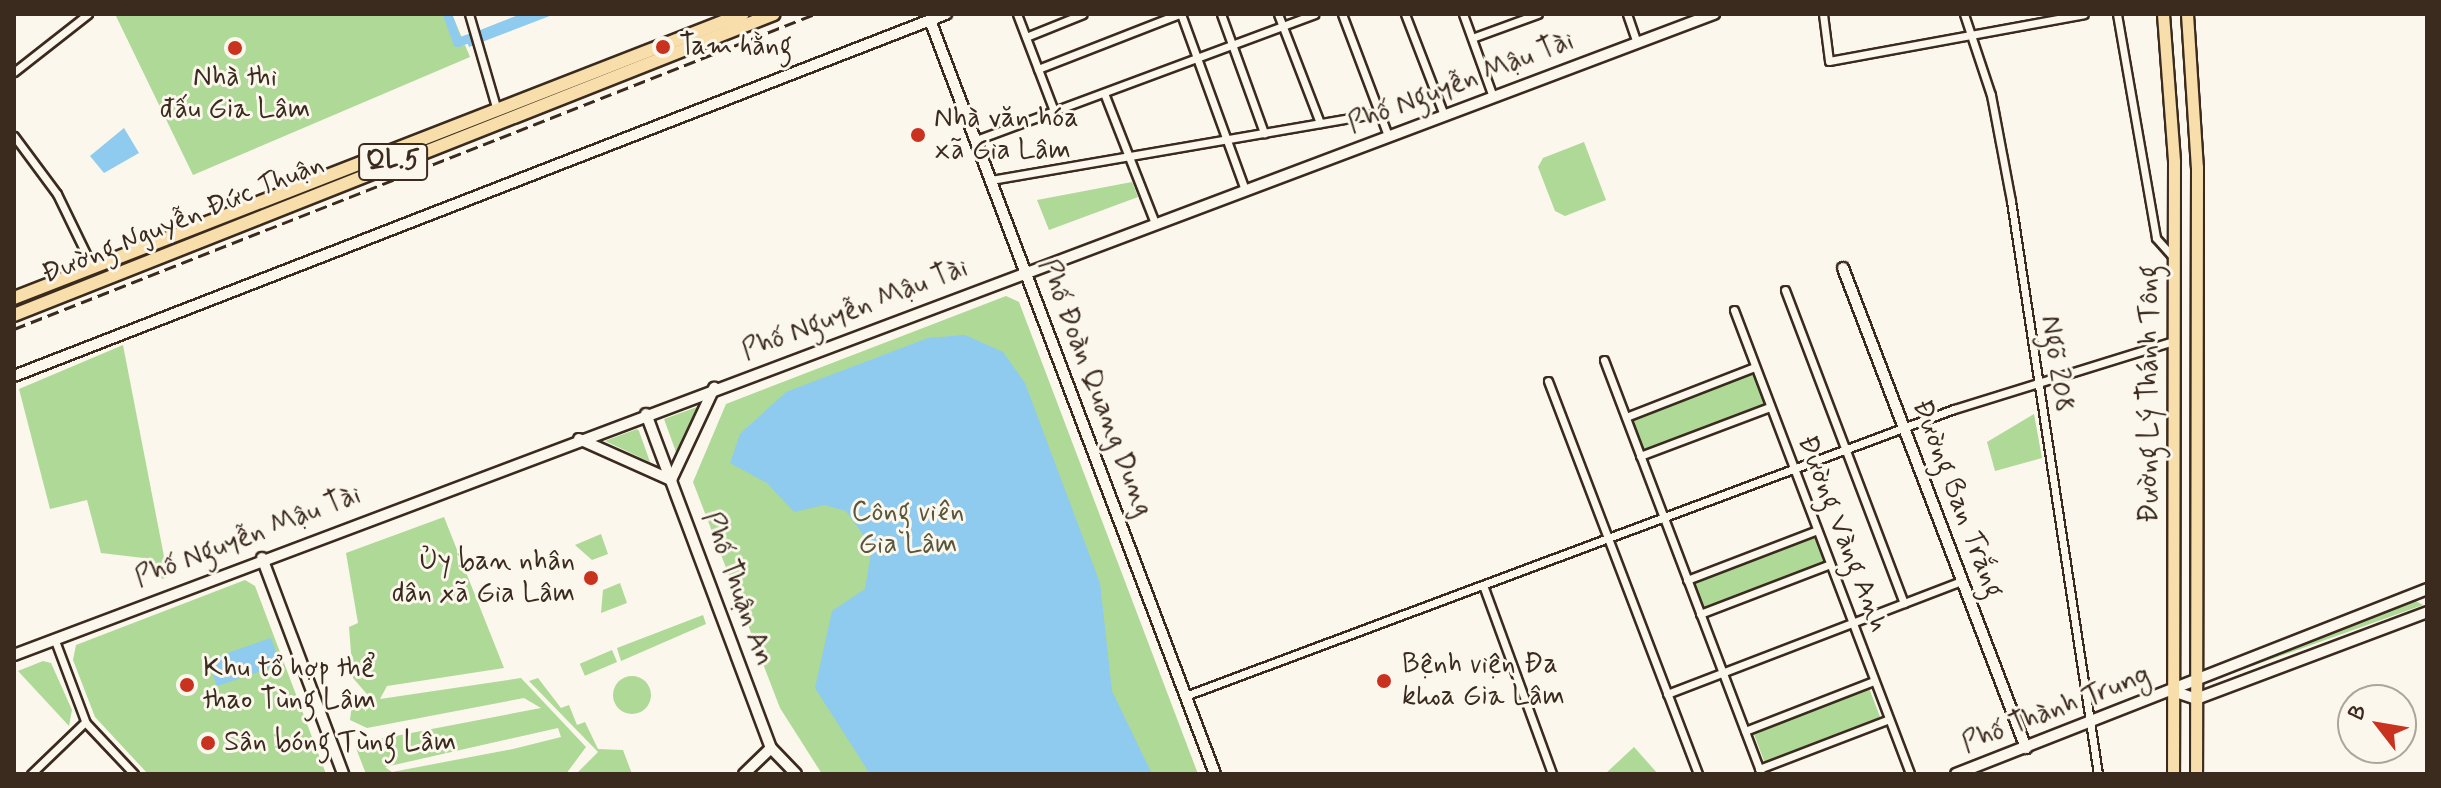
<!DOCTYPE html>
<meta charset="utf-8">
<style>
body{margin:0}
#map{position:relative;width:2441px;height:788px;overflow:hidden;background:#fbf7ec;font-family:Mynerve,sans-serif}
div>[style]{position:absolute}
.green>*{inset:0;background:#aed996;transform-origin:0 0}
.round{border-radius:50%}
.water>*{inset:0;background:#8ecbee;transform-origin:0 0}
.canal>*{height:9px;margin:-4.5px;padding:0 4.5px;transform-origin:4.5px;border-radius:4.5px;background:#8ecbee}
.roads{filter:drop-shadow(2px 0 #3b2a1e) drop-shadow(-2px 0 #3b2a1e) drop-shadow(0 2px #3b2a1e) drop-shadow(0 -2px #3b2a1e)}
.street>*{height:7px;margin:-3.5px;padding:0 3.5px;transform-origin:3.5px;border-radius:3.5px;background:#fbf7ec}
.secondary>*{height:10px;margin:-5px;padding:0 5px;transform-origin:5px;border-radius:5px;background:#fbf7ec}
.primary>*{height:11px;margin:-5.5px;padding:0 5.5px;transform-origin:5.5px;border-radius:5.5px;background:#f8deab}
.highway>*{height:12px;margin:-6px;padding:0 6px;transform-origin:6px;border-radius:6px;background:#f8deab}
.rail>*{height:3px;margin-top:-1.5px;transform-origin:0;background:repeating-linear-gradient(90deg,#3b2a1e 0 12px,transparent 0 18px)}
.dots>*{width:22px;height:22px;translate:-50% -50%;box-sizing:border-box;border:4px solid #fbf7ec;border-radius:50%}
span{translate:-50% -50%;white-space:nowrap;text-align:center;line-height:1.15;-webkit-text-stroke:6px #fbf7ec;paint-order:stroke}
.shield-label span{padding:2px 6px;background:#fbf7ec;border:2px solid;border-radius:6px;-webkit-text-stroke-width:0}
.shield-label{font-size:26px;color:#3b2a1e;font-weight:700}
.poi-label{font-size:28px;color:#3b2a1e}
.left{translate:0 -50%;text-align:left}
.right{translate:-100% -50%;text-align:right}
.street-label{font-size:28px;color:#3b2a1e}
.park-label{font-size:28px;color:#58563c}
.frame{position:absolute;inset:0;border:16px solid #3b2a1e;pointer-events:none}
.north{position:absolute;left:2337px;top:684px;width:80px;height:80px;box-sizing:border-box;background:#fbf7ec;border:2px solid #aea59a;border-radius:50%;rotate:301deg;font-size:22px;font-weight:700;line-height:32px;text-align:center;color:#3b2a1e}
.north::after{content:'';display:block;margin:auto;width:28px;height:36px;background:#c8321e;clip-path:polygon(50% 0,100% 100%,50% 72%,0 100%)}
</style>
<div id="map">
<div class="green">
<i style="clip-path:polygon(115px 14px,452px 14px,470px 57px,193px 175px)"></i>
<i style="clip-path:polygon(1584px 142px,1606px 200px,1565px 216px,1555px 211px,1538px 167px,1543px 158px)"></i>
<i style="clip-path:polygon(1132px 182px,1138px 197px,1049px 230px,1037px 200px)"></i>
<i style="clip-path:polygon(1006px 296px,1019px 302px,1198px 774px,822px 774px,780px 708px,693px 482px,726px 404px)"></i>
<i style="clip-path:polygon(123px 345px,168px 577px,162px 579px,152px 559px,101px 553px,87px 500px,50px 509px,19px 389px)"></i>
<i style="left:1755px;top:367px;width:43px;height:138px;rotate:69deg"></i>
<i style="clip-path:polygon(697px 407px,676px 452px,664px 419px)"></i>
<i style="clip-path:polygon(2034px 414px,2042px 458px,1995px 471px,1987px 442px)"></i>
<i style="clip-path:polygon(637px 429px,639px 431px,650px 462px,605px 441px)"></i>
<i style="clip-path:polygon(evenodd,444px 517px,504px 668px,387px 686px,380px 699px,521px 678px,586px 747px,566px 774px,366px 774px,356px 748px,364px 742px,541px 708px,524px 698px,367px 728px,350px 720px,352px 704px,372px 700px,353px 678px,349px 627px,358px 623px,346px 553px,444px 517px,558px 728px,561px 737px,513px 749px,392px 772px,385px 767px,558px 728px)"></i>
<i style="left:1817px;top:530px;width:36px;height:139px;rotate:69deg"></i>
<i style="clip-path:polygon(601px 534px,608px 554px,592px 560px,575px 545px)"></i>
<i style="clip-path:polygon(245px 580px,255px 586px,326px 774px,148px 774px,95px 717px,73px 660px,76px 645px)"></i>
<i style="clip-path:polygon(620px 583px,627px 603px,601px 613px,603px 590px)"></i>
<i style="clip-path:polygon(2414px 600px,2423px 605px,2224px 676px,2229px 670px)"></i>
<i style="clip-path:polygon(703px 615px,706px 624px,621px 661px,617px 648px)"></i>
<i style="left:612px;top:650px;width:13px;height:35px;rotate:67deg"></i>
<i style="clip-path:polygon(43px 661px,51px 663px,72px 710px,69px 726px,18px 671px)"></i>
<i class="round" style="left:613px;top:676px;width:38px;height:38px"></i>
<i style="clip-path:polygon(538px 678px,561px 708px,569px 705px,577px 725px,585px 722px,598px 749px,623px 750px,632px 774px,576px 774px,598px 752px,529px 681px)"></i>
<i style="left:1869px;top:688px;width:31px;height:124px;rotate:69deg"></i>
<i style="clip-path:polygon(1634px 747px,1658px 774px,1605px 774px)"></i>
</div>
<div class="water">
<i style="clip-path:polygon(521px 14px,555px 14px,469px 47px,465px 36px)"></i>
<i style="clip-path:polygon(124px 128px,139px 153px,104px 173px,90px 156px)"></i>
<i style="clip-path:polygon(965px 335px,1003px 352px,1025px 383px,1100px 583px,1112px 691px,1152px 774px,870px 774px,815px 688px,832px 611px,865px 589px,872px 547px,846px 511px,824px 505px,794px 512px,767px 483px,730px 463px,740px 434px,786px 392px,928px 338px)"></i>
<i style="left:271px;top:638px;width:28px;height:67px;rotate:71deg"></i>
</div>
<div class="canal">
<i style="left:447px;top:14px;width:30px;rotate:70deg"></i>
<i style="left:457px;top:42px;width:18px;rotate:-19deg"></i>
</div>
<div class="roads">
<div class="street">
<i style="left:469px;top:14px;width:97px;rotate:73.8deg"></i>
<i style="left:1017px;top:14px;width:104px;rotate:69.1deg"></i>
<i style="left:1181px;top:14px;width:187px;rotate:70deg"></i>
<i style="left:1221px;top:14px;width:127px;rotate:70.1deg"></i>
<i style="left:1278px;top:14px;width:117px;rotate:68.9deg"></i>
<i style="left:1342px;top:14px;width:130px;rotate:69.3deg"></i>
<i style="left:1405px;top:14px;width:108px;rotate:68.9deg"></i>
<i style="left:1463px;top:14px;width:88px;rotate:70.1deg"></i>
<i style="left:1627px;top:14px;width:31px;rotate:71deg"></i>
<i style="left:1823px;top:14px;width:47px;rotate:82.7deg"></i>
<i style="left:1829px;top:61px;width:259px;rotate:-10.4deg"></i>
<i style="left:1964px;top:14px;width:85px;rotate:71.6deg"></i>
<i style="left:1991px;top:95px;width:108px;rotate:79.3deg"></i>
<i style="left:2011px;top:201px;width:580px;rotate:81.37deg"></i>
<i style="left:2117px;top:14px;width:227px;rotate:80.1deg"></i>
<i style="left:2156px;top:238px;width:27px;rotate:48deg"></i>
<i style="left:1026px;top:37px;width:61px;rotate:-22deg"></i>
<i style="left:1472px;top:38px;width:70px;rotate:-20deg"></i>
<i style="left:1038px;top:69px;width:151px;rotate:-21.3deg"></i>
<i style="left:14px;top:72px;width:94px;rotate:-38.1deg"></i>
<i style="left:1104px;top:93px;width:140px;rotate:68.6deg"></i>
<i style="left:14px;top:136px;width:72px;rotate:53.4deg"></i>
<i style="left:57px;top:194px;width:80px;rotate:64.1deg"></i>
<i style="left:976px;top:140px;width:361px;rotate:-20.4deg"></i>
<i style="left:991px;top:180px;width:394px;rotate:-9.8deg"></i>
<i style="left:1785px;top:290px;width:335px;rotate:69.2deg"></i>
<i style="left:1734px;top:310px;width:496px;rotate:69.2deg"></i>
<i style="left:1604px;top:360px;width:443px;rotate:69.2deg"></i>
<i style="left:1548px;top:381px;width:421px;rotate:69.1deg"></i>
<i style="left:1626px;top:417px;width:138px;rotate:-21.2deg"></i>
<i style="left:1640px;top:456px;width:139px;rotate:-20.7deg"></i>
<i style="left:1687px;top:580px;width:139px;rotate:-21deg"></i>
<i style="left:1483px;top:585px;width:201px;rotate:69.9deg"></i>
<i style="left:1700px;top:614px;width:139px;rotate:-21deg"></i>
<i style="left:54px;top:638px;width:91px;rotate:69.4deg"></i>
<i style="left:86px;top:723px;width:70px;rotate:46.7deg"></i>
<i style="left:1667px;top:694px;width:316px;rotate:-21deg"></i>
<i style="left:1185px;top:696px;width:821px;rotate:-20.47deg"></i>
<i style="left:1954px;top:409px;width:230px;rotate:-17.2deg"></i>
<i style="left:1745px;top:731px;width:138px;rotate:-21.2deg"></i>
<i style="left:1759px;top:769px;width:139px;rotate:-21deg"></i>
<i style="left:31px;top:774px;width:75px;rotate:-43.9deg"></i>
</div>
<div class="secondary">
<i style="left:930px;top:20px;width:806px;rotate:69.29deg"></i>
<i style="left:1843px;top:268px;width:514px;rotate:69.13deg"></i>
<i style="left:14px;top:376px;width:1000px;rotate:-21.23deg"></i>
<i style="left:646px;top:414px;width:357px;rotate:69.5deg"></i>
<i style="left:771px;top:748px;width:36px;rotate:46deg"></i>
<i style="left:579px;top:439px;width:101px;rotate:24deg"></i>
<i style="left:671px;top:480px;width:102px;rotate:-64.9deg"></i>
<i style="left:262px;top:558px;width:231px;rotate:69.4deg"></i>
<i style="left:14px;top:655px;width:1817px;rotate:-20.66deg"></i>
<i style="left:2173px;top:691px;width:24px;rotate:19deg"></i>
<i style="left:2196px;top:699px;width:247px;rotate:-20.6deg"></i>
<i style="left:744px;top:774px;width:37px;rotate:-44deg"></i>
<i style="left:1956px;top:774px;width:506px;rotate:-21.44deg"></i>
</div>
<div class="primary">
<i style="left:2163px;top:14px;width:148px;rotate:85.7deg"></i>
<i style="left:2174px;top:162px;width:612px;rotate:90.09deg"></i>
<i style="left:2187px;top:14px;width:153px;rotate:86.3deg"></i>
<i style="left:2197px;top:167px;width:607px;rotate:90.09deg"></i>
</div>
<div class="highway">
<i style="left:14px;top:298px;width:782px;rotate:-21.28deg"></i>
<i style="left:14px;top:315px;width:817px;rotate:-21.61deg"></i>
</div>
</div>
<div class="rail">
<i style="left:14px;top:329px;width:861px;rotate:-21.47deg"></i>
</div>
<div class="dots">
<i style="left:663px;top:47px;background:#c8321e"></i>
<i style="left:235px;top:48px;background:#c8321e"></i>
<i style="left:918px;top:135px;background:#c8321e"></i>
<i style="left:591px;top:578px;background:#c8321e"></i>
<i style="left:1384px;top:681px;background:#c8321e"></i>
<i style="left:187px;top:685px;background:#c8321e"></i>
<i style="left:208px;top:743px;background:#c8321e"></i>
</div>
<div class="shield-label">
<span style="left:393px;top:162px">QL.5</span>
</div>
<div class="poi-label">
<span class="left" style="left:679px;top:47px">Tam hằng</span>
<span style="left:235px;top:94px">Nhà thi<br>đấu Gia Lâm</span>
<span class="left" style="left:934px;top:135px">Nhà văn hóa<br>xã Gia Lâm</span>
<span class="right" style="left:575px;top:578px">Ủy ban nhân<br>dân xã Gia Lâm</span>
<span class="left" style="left:1402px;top:681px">Bệnh viện Đa<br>khoa Gia Lâm</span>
<span class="left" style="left:203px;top:685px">Khu tổ hợp thể<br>thao Tùng Lâm</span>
<span class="left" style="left:224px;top:743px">Sân bóng Tùng Lâm</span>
</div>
<div class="street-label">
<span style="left:1461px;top:83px;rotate:-21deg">Phố Nguyễn Mậu Tài</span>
<span style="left:183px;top:220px;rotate:-22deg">Đường Nguyễn Đức Thuận</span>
<span style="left:855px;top:310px;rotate:-21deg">Phố Nguyễn Mậu Tài</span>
<span style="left:2056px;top:364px;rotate:82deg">Ngõ 208</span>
<span style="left:1095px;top:388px;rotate:69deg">Phố Đoàn Quang Dung</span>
<span style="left:2150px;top:394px;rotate:-90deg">Đường Lý Thánh Tông</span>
<span style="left:1957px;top:499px;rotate:69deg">Đường Ban Trắng</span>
<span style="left:1842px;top:534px;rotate:69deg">Đường Vàng Anh</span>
<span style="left:248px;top:537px;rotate:-21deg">Phố Nguyễn Mậu Tài</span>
<span style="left:737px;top:589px;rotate:70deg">Phố Thuận An</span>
<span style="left:2056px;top:710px;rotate:-21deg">Phố Thành Trung</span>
</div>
<div class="park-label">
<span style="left:908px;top:529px">Công viên<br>Gia Lâm</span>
</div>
<div class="frame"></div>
<div class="north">B</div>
</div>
